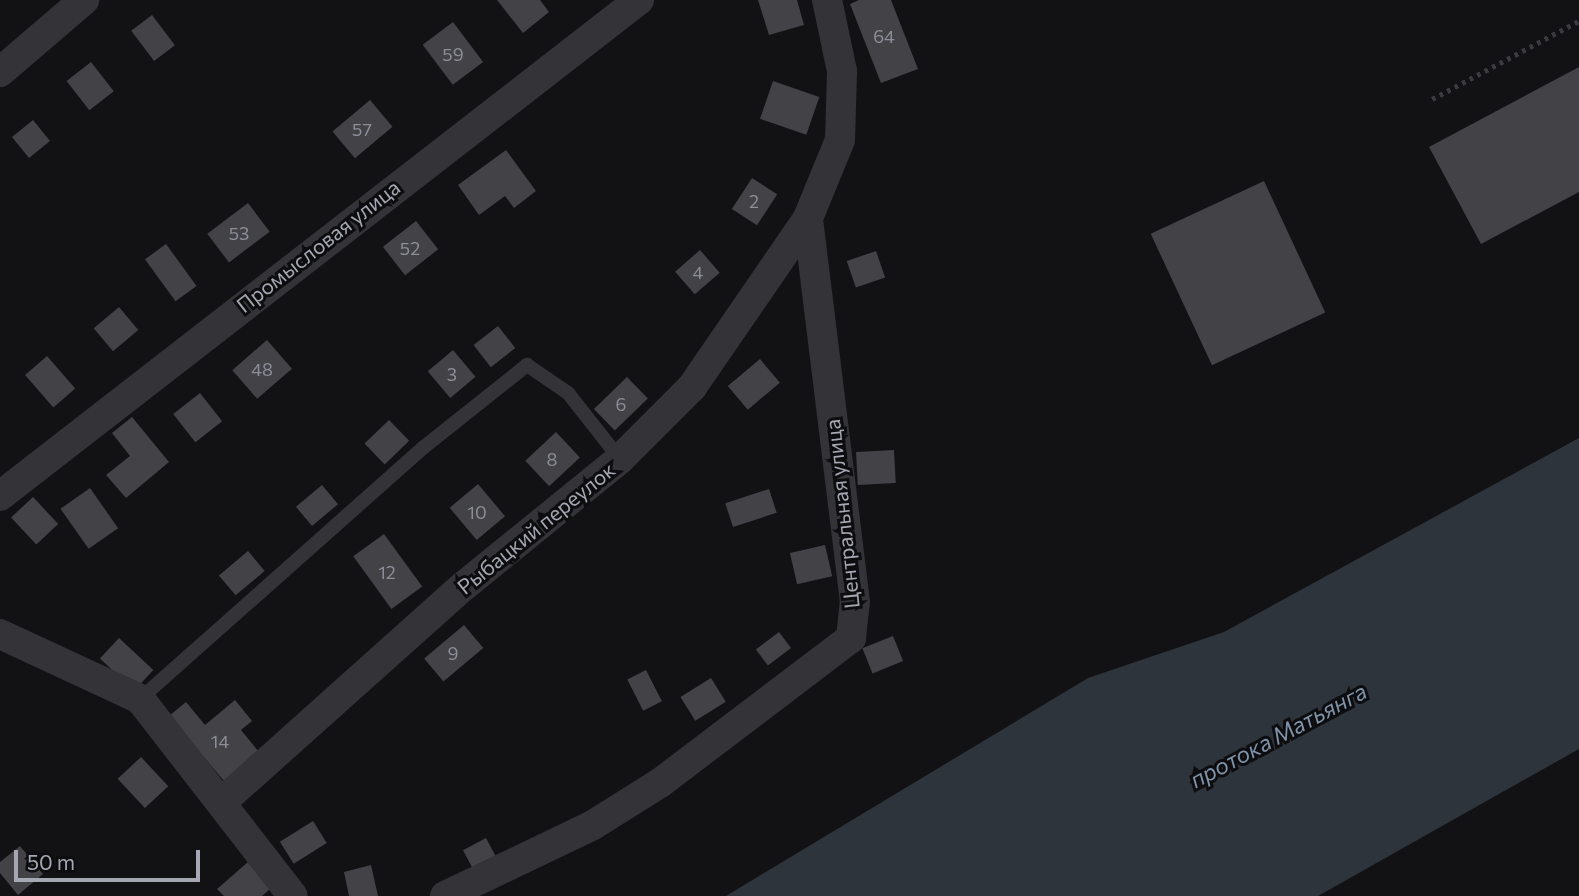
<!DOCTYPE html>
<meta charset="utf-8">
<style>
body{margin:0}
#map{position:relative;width:1579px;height:896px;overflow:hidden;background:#121214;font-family:Commissioner,sans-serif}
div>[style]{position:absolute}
.water>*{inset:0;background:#2d343b}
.building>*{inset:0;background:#424247;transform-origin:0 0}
.path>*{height:4.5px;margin-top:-2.25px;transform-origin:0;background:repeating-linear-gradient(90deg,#3a3b3f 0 3.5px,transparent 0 8.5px)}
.lane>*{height:14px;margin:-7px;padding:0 7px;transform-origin:7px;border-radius:7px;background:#343438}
.street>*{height:30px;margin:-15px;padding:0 15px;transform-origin:15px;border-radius:15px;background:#343438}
span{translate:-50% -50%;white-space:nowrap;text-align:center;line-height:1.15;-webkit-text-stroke:6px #0d0d0f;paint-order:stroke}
.number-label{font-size:18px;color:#8c8e98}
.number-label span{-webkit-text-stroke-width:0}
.street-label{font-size:21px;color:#a5a8b3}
.water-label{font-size:23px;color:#7f93ab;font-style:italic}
.scale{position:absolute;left:14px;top:850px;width:186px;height:32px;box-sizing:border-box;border:4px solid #a5a8b3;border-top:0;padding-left:9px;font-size:21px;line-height:24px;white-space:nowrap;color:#a5a8b3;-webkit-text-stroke:5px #0d0d0f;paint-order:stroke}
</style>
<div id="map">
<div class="water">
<i style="clip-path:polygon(1579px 438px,1579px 749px,1318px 896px,726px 896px,1088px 678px,1224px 632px)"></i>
</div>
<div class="building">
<i style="clip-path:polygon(497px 0,540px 0,549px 12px,523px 33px)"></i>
<i style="clip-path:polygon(758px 0,797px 0,804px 25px,769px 35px)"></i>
<i style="clip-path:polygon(859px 0,891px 0,918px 69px,881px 83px,850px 4px)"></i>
<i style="left:152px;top:15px;width:38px;height:26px;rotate:53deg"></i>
<i style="left:453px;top:22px;width:50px;height:38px;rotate:53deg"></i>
<i style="left:91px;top:62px;width:37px;height:31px;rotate:52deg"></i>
<i style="clip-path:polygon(1579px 67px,1579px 192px,1481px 244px,1429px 147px)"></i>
<i style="left:773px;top:81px;width:49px;height:40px;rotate:19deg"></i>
<i style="left:370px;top:100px;width:35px;height:49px;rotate:50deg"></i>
<i style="left:33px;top:120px;width:27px;height:27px;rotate:51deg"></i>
<i style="clip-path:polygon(506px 150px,536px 191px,514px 208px,505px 196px,479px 215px,458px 185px)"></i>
<i style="left:752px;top:178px;width:30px;height:37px;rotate:33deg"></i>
<i style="left:1264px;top:181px;width:145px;height:125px;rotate:65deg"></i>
<i style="left:248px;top:203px;width:36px;height:51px;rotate:53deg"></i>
<i style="left:416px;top:221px;width:36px;height:42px;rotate:52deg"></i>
<i style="left:166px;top:244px;width:52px;height:26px;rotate:54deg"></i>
<i style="left:700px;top:250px;width:30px;height:33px;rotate:49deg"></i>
<i style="left:876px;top:251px;width:28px;height:31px;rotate:71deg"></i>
<i style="left:119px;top:307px;width:30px;height:33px;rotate:50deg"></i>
<i style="left:498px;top:326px;width:28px;height:31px;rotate:52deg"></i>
<i style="left:267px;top:340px;width:38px;height:46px;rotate:49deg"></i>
<i style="left:453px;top:350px;width:35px;height:33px;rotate:50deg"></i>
<i style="left:47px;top:356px;width:43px;height:29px;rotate:49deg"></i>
<i style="left:760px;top:359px;width:31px;height:42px;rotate:50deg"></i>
<i style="left:627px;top:377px;width:30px;height:46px;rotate:46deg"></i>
<i style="left:200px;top:393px;width:36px;height:34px;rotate:52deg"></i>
<i style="clip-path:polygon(132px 417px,169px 462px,126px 498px,106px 475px,130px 456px,112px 433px)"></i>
<i style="left:389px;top:420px;width:29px;height:34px;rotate:46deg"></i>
<i style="left:556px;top:432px;width:35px;height:42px;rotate:47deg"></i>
<i style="left:894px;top:450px;width:33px;height:38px;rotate:87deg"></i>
<i style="left:478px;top:484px;width:42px;height:37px;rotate:50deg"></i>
<i style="left:322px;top:485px;width:25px;height:34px;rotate:50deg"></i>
<i style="left:90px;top:488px;width:49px;height:36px;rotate:55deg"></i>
<i style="left:769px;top:489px;width:25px;height:46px;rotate:72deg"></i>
<i style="left:33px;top:497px;width:37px;height:30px;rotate:47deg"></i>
<i style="left:384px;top:534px;width:65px;height:38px;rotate:54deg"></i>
<i style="left:825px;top:545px;width:32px;height:36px;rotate:77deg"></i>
<i style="left:248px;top:551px;width:26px;height:38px;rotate:50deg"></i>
<i style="left:464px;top:625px;width:30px;height:52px;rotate:50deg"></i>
<i style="left:779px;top:632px;width:20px;height:29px;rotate:53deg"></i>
<i style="left:893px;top:636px;width:27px;height:33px;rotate:68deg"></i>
<i style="left:119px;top:638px;width:47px;height:28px;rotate:43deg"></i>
<i style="left:646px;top:670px;width:35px;height:21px;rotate:63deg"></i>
<i style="left:711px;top:678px;width:28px;height:36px;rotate:58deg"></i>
<i style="clip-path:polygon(235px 700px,252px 721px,241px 730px,259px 752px,224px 781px,169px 716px,186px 702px,205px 725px)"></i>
<i style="left:141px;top:757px;width:40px;height:32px;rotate:47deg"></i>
<i style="left:313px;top:821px;width:26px;height:39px;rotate:58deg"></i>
<i style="left:486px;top:838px;width:26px;height:26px;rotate:62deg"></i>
<i style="clip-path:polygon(20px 846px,43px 874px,18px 895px,0 873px,0 862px)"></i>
<i style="clip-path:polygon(248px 862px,271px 888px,262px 896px,224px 896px,217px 889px)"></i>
<i style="clip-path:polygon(371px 865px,378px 896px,349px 896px,344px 872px)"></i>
</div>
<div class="path">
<i style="left:1432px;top:99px;width:166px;rotate:-28deg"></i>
</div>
<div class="lane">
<i style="left:140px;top:699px;width:380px;rotate:-41.6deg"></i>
<i style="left:424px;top:447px;width:132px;rotate:-38.5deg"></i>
<i style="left:527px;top:365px;width:50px;rotate:34.3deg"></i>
<i style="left:568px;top:393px;width:84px;rotate:51.8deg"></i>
</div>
<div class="street">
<i style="left:0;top:72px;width:111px;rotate:-40.6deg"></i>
<i style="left:0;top:496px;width:809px;rotate:-37.82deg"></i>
<i style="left:0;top:634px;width:154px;rotate:24.9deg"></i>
<i style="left:140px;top:699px;width:249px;rotate:52.2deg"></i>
<i style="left:223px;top:801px;width:324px;rotate:-41.8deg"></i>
<i style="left:465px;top:585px;width:200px;rotate:-39.1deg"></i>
<i style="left:620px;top:459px;width:102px;rotate:-45deg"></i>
<i style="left:692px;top:387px;width:205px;rotate:-55.5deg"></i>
<i style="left:445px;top:896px;width:164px;rotate:-25.6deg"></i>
<i style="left:593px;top:825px;width:79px;rotate:-32.1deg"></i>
<i style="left:660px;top:783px;width:240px;rotate:-37.2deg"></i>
<i style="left:851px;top:638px;width:36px;rotate:-84deg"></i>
<i style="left:855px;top:602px;width:387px;rotate:-97deg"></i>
<i style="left:808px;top:218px;width:84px;rotate:-67.7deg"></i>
<i style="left:840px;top:140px;width:69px;rotate:-88.3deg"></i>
<i style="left:842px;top:71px;width:73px;rotate:-101.9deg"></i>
</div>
<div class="number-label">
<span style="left:884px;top:36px">64</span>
<span style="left:453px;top:54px">59</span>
<span style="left:362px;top:129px">57</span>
<span style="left:754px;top:201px">2</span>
<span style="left:239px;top:233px">53</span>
<span style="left:410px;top:248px">52</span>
<span style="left:698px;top:272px">4</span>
<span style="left:262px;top:369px">48</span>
<span style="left:452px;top:374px">3</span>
<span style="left:621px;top:404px">6</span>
<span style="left:552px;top:459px">8</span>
<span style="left:477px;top:512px">10</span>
<span style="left:387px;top:572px">12</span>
<span style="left:453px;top:653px">9</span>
<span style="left:220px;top:741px">14</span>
</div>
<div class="street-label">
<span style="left:318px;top:246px;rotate:-38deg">Промысловая улица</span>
<span style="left:842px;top:514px;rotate:-96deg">Центральная улица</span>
<span style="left:536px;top:528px;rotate:-39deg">Рыбацкий переулок</span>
</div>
<div class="water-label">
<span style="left:1278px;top:735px;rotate:-28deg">протока Матьянга</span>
</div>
<div class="scale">50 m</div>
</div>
